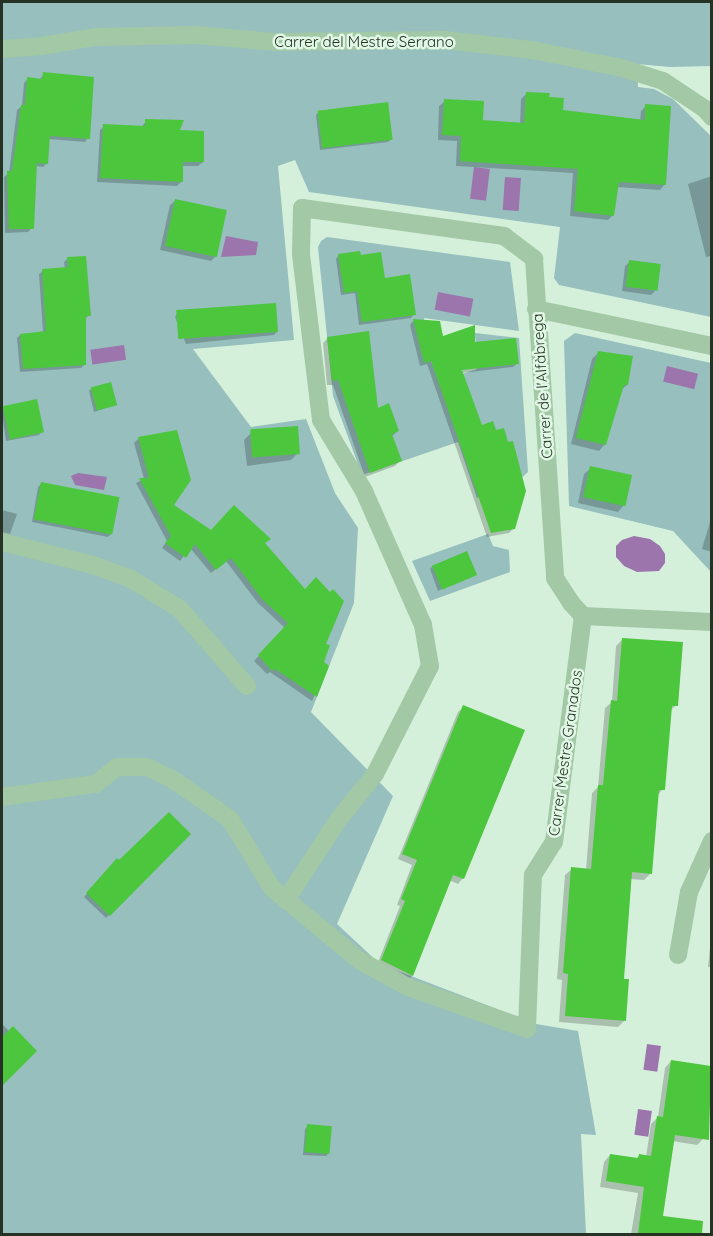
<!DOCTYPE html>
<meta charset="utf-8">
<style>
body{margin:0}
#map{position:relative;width:713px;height:1236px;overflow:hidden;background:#d5f0da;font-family:Quicksand,sans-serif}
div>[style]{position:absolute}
.green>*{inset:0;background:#96bfbe}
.water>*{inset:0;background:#9c75ad;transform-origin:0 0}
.shadow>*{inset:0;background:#0003}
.building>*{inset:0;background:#4cc63d;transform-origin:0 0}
.minor>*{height:18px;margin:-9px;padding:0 9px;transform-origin:9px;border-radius:9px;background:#a2c8a6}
span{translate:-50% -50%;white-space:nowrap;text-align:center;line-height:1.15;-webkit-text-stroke:5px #e1f8e6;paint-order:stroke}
.street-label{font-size:15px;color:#253224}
.frame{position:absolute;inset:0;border:3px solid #253224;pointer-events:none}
</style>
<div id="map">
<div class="green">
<i style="clip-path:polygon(2px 2px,711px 2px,711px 66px,670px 67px,637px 64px,638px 87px,654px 89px,673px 99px,711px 136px,711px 317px,559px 285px,554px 278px,560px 227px,309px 192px,295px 160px,278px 166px,294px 340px,193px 349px,251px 427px,306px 419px,335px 493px,358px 528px,354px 603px,311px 712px,393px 796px,337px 924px,380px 964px,536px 1024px,578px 1031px,596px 1135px,581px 1134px,586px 1234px,2px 1234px)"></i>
<i style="clip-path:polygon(327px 237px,510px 262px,519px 331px,424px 318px,431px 361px,439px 382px,477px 369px,475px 333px,519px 338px,528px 472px,519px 480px,477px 498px,458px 442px,362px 475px,333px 396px,318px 247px,321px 241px)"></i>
<i style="clip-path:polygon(575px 333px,711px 363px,711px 572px,673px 531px,569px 506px,564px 341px)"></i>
<i style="clip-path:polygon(488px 534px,493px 546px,509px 550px,510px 572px,430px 601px,412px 561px)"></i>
</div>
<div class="water">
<i style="left:474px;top:167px;width:16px;height:32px;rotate:7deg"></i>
<i style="left:505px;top:177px;width:16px;height:33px;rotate:4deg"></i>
<i style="clip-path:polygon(226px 236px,258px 242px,256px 255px,221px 257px)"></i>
<i style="left:438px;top:292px;width:36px;height:18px;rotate:11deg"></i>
<i style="left:124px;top:345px;width:15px;height:34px;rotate:82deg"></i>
<i style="left:667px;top:366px;width:32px;height:16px;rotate:14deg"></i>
<i style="clip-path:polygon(78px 473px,107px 477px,104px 490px,75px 485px,71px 476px)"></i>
<i style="clip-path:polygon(634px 536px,650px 539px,660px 546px,665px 554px,665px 563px,659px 571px,637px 572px,624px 566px,616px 557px,616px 546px,622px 540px)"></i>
<i style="left:647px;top:1044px;width:14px;height:26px;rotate:8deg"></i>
<i style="left:638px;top:1109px;width:14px;height:26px;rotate:8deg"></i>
</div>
<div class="shadow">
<i style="clip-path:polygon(44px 74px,88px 138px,85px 142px,48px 139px,47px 163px,43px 167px,36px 166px,32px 228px,28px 232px,5px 233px,4px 177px,9px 173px,17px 110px,22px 106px,24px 83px,28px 79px,39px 80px)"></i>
<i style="clip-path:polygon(526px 94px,548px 99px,561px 111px,640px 121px,641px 111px,646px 106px,665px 184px,660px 190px,617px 187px,613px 215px,608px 220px,570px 216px,573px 173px,456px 166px,457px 141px,438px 140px,439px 106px,445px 101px,482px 122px,520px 124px,521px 99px)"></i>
<i style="clip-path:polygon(319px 112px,391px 139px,388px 142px,320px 150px,316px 115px)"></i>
<i style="clip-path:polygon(146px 121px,178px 132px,203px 162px,198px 166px,181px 166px,181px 182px,177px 186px,97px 182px,100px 130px,104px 126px,141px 128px)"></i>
<i style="clip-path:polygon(712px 176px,712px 256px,706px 257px,688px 184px)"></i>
<i style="clip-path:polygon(175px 201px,216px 256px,211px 261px,160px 250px,170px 205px)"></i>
<i style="clip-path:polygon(339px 255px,414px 314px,411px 318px,359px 325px,355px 293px,341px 295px,336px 259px)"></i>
<i style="clip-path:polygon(67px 259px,89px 315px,86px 318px,85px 364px,81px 368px,20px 372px,17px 338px,20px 335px,43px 333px,39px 274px,43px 271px,65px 269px,64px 262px)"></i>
<i style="clip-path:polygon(630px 262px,655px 291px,651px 295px,622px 291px,625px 266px)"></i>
<i style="clip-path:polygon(274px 304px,277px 332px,274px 335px,186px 344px,175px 317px,177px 314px)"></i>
<i style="clip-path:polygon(413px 321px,442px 338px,474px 344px,517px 363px,513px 367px,462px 373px,481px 427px,495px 431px,514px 528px,509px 533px,487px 537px,427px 364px,420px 366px,410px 325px)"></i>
<i style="clip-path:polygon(328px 338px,376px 410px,398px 431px,392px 436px,400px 461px,395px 466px,365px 477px,333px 385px,327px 385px,323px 343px)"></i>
<i style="clip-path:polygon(598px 353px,627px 385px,621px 390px,605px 444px,599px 451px,571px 444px,592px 359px)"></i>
<i style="clip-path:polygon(92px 388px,115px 405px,94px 412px,89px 391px)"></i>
<i style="clip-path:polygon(4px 407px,42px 432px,39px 435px,6px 441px,2px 414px)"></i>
<i style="clip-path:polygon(176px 431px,172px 505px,211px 532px,264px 544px,324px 645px,322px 663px,327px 667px,312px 701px,270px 672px,267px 674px,254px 661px,285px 628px,258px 603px,226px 561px,211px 573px,190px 548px,180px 561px,162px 548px,167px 541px,136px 483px,144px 479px,134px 443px,138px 439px)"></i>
<i style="clip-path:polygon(251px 433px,298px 453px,291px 460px,247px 466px,244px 440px)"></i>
<i style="clip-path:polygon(591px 468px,624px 505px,618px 512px,578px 503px,584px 474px)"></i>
<i style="clip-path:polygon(42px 483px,111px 534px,108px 537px,32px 522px,38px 487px)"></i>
<i style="clip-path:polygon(2px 510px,17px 514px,10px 534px,2px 532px)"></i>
<i style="clip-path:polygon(712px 515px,712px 552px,702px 549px)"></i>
<i style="clip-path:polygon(433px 566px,475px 574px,438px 591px,430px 569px)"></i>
<i style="clip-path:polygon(623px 639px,676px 705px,670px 711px,663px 789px,657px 796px,650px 874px,644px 880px,630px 879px,622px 980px,624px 1021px,618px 1027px,559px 1022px,562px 980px,557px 979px,565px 875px,572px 869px,586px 870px,592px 793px,598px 787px,605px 708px,612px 702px,616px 646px)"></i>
<i style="clip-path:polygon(464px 707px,463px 878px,458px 884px,449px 880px,412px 976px,407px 981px,377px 965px,400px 906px,397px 905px,412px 865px,398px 859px,458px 712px)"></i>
<i style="clip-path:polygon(188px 834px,106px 918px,84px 897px,117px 860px,119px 862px)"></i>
<i style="clip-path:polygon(712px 928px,712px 967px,708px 967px)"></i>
<i style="clip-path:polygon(2px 1024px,9px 1031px,12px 1073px,2px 1062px)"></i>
<i style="clip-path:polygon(671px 1061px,712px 1067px,712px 1092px,704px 1138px,697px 1145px,672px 1141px,661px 1217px,678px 1220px,676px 1234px,631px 1234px,638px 1193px,600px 1187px,604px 1162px,610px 1155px,636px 1159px,639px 1156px,646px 1157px,651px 1124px,658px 1117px,665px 1068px)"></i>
<i style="clip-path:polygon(308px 1126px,329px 1153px,326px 1156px,303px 1155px,305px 1129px)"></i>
</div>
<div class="building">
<i style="clip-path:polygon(43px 72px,94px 77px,90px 139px,50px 136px,48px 164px,37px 163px,34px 229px,9px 229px,7px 171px,12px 171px,21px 105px,25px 105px,27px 77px,42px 79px)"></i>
<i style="clip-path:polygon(526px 92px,550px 93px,549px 97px,564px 98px,563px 110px,645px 120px,645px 104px,671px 106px,666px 185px,619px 182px,614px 216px,574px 211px,578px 169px,460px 161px,461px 136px,442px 135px,444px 99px,484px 101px,483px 120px,524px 123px)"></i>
<i style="left:388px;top:102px;width:38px;height:71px;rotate:83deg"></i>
<i style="clip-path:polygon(145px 119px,184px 120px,180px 130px,204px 131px,204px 162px,183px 162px,183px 182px,100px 178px,103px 124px,145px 126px)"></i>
<i style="left:175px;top:199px;width:53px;height:48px;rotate:12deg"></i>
<i style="clip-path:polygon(360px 251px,361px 255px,381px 252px,385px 278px,410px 274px,416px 315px,362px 322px,357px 291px,344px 293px,338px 254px)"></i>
<i style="clip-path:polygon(86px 256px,91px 316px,86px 316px,86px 365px,23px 369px,20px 334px,46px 331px,42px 269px,68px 267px,67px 257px)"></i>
<i style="left:629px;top:260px;width:32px;height:27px;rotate:7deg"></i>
<i style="left:276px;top:303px;width:29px;height:100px;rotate:86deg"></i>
<i style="clip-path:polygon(413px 319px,440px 321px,443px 336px,475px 325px,475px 342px,516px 338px,519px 364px,462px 370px,482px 425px,493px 421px,496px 430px,504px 428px,508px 442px,513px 441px,526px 491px,515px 529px,491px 533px,431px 361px,424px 363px)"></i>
<i style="clip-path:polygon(369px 331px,378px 408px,389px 403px,399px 431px,392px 434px,402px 461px,370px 473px,338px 380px,332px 381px,327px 337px)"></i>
<i style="clip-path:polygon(598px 351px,633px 356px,628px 385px,624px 385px,606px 445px,576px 438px)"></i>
<i style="left:111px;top:382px;width:24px;height:21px;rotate:75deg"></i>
<i style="left:37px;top:399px;width:34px;height:35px;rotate:78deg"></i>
<i style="left:298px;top:426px;width:28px;height:48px;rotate:86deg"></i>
<i style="clip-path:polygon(177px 430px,191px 480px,174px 505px,211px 530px,234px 505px,271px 539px,265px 543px,305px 589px,316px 577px,330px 592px,333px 589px,344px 601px,326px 644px,330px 645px,324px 662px,329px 666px,317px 697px,275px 669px,272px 671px,258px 655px,288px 623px,262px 599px,231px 558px,216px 570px,195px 544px,186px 558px,165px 543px,171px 536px,139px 478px,149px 478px,138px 437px)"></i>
<i style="left:590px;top:466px;width:43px;height:32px;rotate:12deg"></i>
<i style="left:41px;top:482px;width:80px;height:38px;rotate:11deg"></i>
<i style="left:467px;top:551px;width:26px;height:38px;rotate:67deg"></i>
<i style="clip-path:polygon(622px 638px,683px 642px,678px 706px,672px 706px,665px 790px,659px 790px,652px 874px,632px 872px,624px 979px,629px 979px,626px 1021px,565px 1016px,568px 974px,563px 973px,571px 867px,591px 869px,598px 785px,603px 785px,611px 700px,617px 701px)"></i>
<i style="clip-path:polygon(463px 705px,525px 730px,464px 879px,453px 875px,413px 976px,381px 960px,405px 901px,401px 899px,417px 860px,402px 854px)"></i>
<i style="clip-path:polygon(169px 812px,191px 834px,110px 916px,86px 893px,117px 858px,119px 860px)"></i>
<i style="clip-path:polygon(13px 1026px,37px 1051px,2px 1086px,2px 1037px)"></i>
<i style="clip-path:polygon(671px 1060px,711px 1066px,709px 1140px,675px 1135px,663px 1216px,703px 1221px,702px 1234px,638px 1234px,644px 1187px,606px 1181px,610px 1154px,638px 1158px,639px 1154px,651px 1156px,657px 1116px,663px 1117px)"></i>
<i style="left:307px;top:1124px;width:25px;height:28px;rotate:5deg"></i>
</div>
<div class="minor">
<i style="left:2px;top:49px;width:39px;rotate:-4deg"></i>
<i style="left:41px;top:46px;width:56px;rotate:-9.3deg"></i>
<i style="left:96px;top:37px;width:99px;rotate:-1.2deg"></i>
<i style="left:195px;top:35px;width:80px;rotate:5deg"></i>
<i style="left:275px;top:42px;width:170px;rotate:-0.7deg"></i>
<i style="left:445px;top:40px;width:88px;rotate:6.6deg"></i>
<i style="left:532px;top:50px;width:92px;rotate:11.3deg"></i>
<i style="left:622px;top:68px;width:43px;rotate:17.6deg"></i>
<i style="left:663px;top:81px;width:50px;rotate:33.7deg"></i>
<i style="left:705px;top:109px;width:11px;rotate:49deg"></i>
<i style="left:536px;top:309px;width:180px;rotate:11.9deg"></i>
<i style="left:2px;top:542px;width:94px;rotate:14.2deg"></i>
<i style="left:93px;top:565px;width:40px;rotate:20.2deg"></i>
<i style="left:131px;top:579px;width:57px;rotate:31.5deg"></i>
<i style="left:180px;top:609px;width:102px;rotate:49deg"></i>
<i style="left:2px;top:797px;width:95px;rotate:-7.9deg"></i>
<i style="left:96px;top:784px;width:27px;rotate:-39deg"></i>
<i style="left:117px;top:767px;width:30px"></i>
<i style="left:147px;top:767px;width:28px;rotate:26deg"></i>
<i style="left:172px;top:779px;width:70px;rotate:34.6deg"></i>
<i style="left:230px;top:819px;width:81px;rotate:58.7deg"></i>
<i style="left:272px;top:888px;width:113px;rotate:39.6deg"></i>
<i style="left:359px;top:960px;width:56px;rotate:28.9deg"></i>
<i style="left:408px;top:987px;width:126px;rotate:19.4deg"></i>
<i style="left:527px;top:1029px;width:154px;rotate:-87.8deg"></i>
<i style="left:533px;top:875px;width:39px;rotate:-58deg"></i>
<i style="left:554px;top:842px;width:228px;rotate:-82.7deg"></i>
<i style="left:286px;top:900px;width:95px;rotate:-57deg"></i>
<i style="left:338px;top:820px;width:59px;rotate:-51.2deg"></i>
<i style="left:375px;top:774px;width:121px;rotate:-63deg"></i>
<i style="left:430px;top:666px;width:42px;rotate:-99.7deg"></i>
<i style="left:423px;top:625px;width:146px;rotate:-113.8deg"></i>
<i style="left:364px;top:491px;width:83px;rotate:-121.2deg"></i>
<i style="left:321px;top:420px;width:167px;rotate:-96.9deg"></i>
<i style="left:301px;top:254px;width:46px;rotate:-88.8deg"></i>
<i style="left:302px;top:208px;width:204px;rotate:7.9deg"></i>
<i style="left:504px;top:236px;width:38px;rotate:37deg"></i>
<i style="left:534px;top:259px;width:320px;rotate:86.2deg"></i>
<i style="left:555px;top:578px;width:30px;rotate:57deg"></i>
<i style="left:571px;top:603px;width:18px;rotate:47deg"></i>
<i style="left:583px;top:616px;width:129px;rotate:2.7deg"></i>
<i style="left:678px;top:955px;width:64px;rotate:-80.1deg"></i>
<i style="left:689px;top:892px;width:56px;rotate:-65.7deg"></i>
</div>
<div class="street-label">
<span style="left:364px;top:42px">Carrer del Mestre Serrano</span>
<span style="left:542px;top:386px;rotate:-94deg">Carrer de l'Alfàbrega</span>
<span style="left:565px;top:753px;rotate:-82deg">Carrer Mestre Granados</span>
</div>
<div class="frame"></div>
</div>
